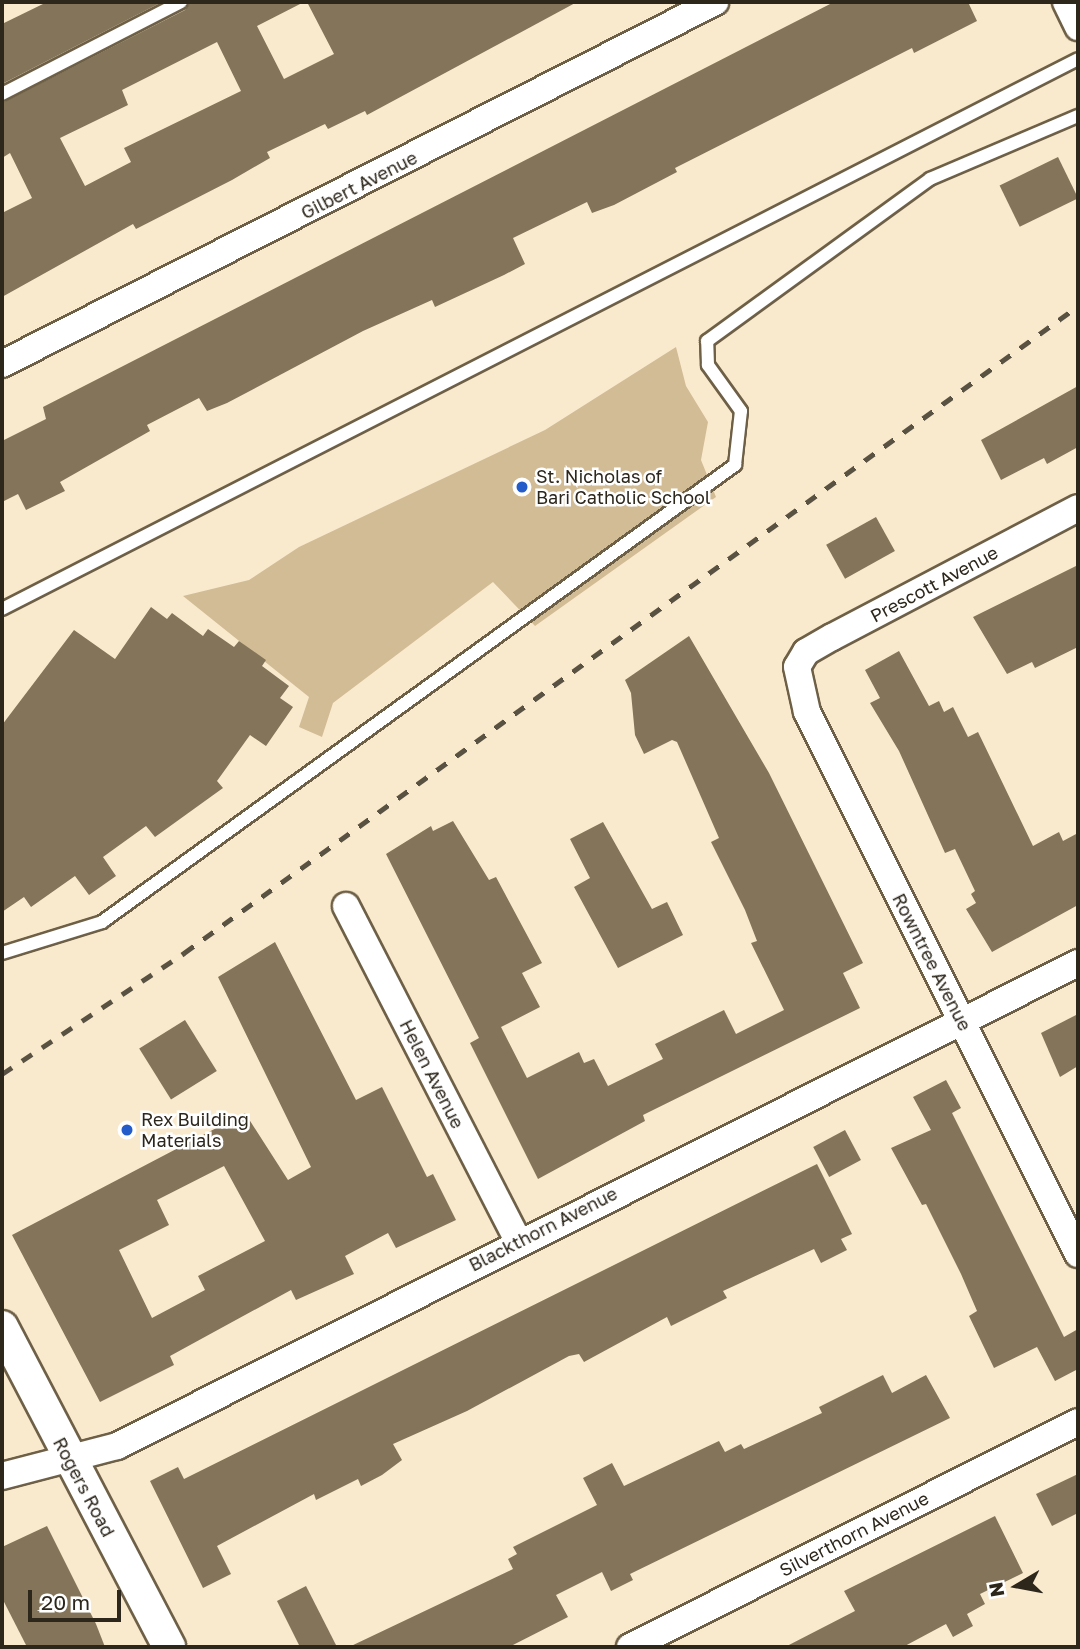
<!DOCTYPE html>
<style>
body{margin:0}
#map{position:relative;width:1080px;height:1649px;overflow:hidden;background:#faeacd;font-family:"Golos Text",sans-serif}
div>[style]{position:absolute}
.green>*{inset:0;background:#d2bc96}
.building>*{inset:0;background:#83745a;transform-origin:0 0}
.roads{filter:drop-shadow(2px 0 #6e6047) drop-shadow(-2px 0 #6e6047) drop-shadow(0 2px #6e6047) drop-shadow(0 -2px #6e6047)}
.service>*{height:12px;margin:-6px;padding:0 6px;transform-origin:6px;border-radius:6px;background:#fff}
.minor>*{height:26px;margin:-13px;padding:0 13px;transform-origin:13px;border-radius:13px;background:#fff}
.tertiary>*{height:32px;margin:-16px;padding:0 16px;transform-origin:16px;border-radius:16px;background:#fff}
.rail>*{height:5px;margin-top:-2.5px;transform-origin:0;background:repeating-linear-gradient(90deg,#595142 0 12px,transparent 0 24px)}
.dots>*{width:19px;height:19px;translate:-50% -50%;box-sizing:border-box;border:4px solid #fff;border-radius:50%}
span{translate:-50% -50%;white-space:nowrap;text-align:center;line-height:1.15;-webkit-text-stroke:5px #fff;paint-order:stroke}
.street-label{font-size:18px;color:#2c261b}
.poi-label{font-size:18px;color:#2c261b}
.left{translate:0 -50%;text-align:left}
.frame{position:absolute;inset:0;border:4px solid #2c261b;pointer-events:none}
.north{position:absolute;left:982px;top:1551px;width:70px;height:70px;-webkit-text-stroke:5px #fff;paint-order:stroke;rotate:260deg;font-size:19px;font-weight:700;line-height:28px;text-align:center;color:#2c261b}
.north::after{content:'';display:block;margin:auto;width:24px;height:32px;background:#2c261b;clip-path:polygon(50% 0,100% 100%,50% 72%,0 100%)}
.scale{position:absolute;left:28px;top:1590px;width:93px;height:32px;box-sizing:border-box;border:4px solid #2c261b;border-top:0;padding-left:9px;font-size:21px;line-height:24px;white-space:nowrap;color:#2c261b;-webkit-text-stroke:5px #fff;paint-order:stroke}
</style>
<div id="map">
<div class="green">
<i style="clip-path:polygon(676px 347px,686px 386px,708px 422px,701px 460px,716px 497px,535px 626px,493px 582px,333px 703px,322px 737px,299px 727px,309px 697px,183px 596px,249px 580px,299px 547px,545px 430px)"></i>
</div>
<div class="building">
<i style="clip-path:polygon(47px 2px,162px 2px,2px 84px,2px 24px)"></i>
<i style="clip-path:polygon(evenodd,190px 2px,304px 2px,257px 26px,284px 79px,334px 54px,307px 2px,577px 2px,367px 115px,365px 111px,328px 129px,325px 124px,267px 152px,270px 158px,232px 180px,136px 229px,133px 224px,2px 297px,2px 213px,32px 198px,10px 153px,2px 158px,2px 103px,185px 10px,190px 2px,217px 42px,241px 91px,124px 148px,131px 162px,85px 186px,60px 138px,128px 105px,122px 90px,217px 42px)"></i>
<i style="clip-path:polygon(834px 2px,968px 2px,977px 21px,914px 53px,912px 48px,675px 168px,677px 172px,614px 205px,592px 213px,587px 202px,513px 238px,525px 264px,504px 275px,435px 307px,432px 300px,363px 331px,227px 403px,207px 411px,199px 398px,147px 425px,150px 431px,60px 482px,65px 491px,26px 510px,18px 494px,2px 502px,2px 441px,46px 419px,43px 407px)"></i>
<i style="left:1058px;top:157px;width:46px;height:65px;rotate:64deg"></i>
<i style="clip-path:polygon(1078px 386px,1078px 447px,1047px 464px,1044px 458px,1001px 480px,981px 440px)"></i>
<i style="left:876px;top:517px;width:39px;height:57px;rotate:61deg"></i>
<i style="clip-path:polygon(1078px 565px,1078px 647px,1035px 668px,1032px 662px,1007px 674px,973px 617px)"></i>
<i style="clip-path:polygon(151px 607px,167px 619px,172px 613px,203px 636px,208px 629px,234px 647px,239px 641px,266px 660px,262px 666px,289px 686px,280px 698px,293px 707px,266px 746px,250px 735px,217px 781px,223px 788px,155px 837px,146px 826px,103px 857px,116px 876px,89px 895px,75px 876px,31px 907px,24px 897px,2px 912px,2px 725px,74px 630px,115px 659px)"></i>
<i style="clip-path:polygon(689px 636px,769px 773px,863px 963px,843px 973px,860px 1008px,643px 1115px,645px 1121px,538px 1179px,470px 1043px,479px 1038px,386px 854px,431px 826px,433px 831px,453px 821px,489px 880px,496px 877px,542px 963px,522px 973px,540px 1007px,501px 1027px,527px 1078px,579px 1052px,584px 1063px,594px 1059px,608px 1086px,663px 1059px,655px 1044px,724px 1010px,736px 1034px,784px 1010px,751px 943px,757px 941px,745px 910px,711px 842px,719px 838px,677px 742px,672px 740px,644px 754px,635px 735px,631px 693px,625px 680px)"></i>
<i style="clip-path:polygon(899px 651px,929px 706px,939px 701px,944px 712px,953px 707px,968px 737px,978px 732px,1033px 846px,1059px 832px,1063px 841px,1078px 833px,1078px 905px,992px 952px,966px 909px,976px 903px,971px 894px,975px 891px,955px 849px,945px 853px,899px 751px,870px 703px,880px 698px,865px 670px)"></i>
<i style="clip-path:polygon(603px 822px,652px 909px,667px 902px,683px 935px,618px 968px,574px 887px,590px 878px,570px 839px)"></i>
<i style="clip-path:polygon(evenodd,275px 942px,356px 1100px,382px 1087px,427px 1177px,433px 1174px,456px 1220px,396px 1248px,388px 1233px,345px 1256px,354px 1274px,296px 1300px,291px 1290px,170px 1356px,174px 1365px,100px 1402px,12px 1235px,245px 1113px,288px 1180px,311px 1167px,218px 977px,275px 942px,224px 1166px,265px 1241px,198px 1276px,205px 1290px,152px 1318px,119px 1250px,169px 1225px,157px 1200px,224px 1166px)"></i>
<i style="clip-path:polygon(1078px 1014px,1078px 1066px,1060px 1077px,1041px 1033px)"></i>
<i style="left:185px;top:1020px;width:60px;height:54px;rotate:58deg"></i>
<i style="clip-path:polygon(946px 1080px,961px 1108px,952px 1113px,1064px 1337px,1078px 1329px,1078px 1369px,1055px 1381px,1037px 1347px,994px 1368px,969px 1316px,977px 1311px,961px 1274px,926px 1204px,922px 1205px,891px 1148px,931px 1130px,913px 1097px)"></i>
<i style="left:845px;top:1130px;width:34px;height:36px;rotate:62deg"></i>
<i style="clip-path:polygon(817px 1164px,852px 1234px,841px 1239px,847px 1250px,821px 1263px,814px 1249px,723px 1291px,727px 1298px,671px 1326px,667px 1317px,584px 1362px,579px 1354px,569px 1356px,467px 1411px,393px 1444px,402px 1460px,382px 1475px,361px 1486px,358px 1479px,316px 1500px,314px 1494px,217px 1546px,231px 1574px,203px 1588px,150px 1481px,178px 1467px,184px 1479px)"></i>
<i style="clip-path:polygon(883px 1375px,892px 1393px,926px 1375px,950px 1418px,630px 1574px,633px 1580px,611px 1591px,602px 1572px,556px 1595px,568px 1617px,509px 1647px,349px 1647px,513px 1569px,508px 1559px,517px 1554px,513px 1547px,597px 1505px,583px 1478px,612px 1463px,624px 1486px,719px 1441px,725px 1452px,741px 1444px,744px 1449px,822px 1413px,819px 1407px)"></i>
<i style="clip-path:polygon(1078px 1474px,1078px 1513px,1052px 1526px,1036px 1494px)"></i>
<i style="clip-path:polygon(995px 1516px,1023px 1573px,980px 1594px,985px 1604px,967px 1614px,973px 1626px,953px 1637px,946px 1624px,903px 1647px,785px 1647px,855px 1611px,844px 1591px)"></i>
<i style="clip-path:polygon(47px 1526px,96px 1624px,105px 1647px,27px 1647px,2px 1598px,2px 1547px)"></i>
<i style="clip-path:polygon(306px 1586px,337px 1647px,300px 1647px,277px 1601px)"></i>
</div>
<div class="roads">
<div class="service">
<i style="left:2px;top:94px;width:201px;rotate:-27.2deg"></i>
<i style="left:2px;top:609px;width:1208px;rotate:-27.07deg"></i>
<i style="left:2px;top:953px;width:105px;rotate:-17.2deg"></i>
<i style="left:102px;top:922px;width:781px;rotate:-35.83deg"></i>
<i style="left:735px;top:465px;width:54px;rotate:-83.7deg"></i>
<i style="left:741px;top:411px;width:57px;rotate:-125.7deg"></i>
<i style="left:708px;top:365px;width:24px;rotate:-92deg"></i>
<i style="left:707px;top:341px;width:276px;rotate:-36deg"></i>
<i style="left:930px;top:179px;width:161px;rotate:-23.1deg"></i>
</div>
<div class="minor">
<i style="left:1066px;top:2px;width:28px;rotate:64deg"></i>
<i style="left:2px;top:364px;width:800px;rotate:-26.92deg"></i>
<i style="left:1078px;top:508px;width:278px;rotate:152.3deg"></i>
<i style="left:832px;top:637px;width:30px;rotate:150deg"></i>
<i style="left:806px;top:652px;width:17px;rotate:121deg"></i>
<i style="left:797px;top:667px;width:46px;rotate:77.5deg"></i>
<i style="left:807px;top:712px;width:606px;rotate:63.43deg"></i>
<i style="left:346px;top:906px;width:377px;rotate:62.8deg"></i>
<i style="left:2px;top:1476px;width:119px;rotate:-14.6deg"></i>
<i style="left:117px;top:1446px;width:1076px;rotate:-26.68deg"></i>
<i style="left:630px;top:1647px;width:501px;rotate:-26.67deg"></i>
</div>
<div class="tertiary">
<i style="left:2px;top:1327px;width:361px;rotate:62.4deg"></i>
</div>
</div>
<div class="rail">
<i style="left:2px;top:1074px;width:219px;rotate:-33.6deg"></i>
<i style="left:184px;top:953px;width:1104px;rotate:-35.89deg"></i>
</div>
<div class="dots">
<i style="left:522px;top:487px;background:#245dca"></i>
<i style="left:127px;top:1130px;background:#245dca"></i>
</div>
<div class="street-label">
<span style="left:359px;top:185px;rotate:-27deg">Gilbert Avenue</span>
<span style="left:934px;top:584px;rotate:-28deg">Prescott Avenue</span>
<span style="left:932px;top:962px;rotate:63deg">Rowntree Avenue</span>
<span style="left:432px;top:1074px;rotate:63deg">Helen Avenue</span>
<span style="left:543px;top:1229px;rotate:-27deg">Blackthorn Avenue</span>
<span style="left:84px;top:1487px;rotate:62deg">Rogers Road</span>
<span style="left:854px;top:1534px;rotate:-27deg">Silverthorn Avenue</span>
</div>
<div class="poi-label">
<span class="left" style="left:536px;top:487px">St. Nicholas of<br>Bari Catholic School</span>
<span class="left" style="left:141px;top:1130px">Rex Building<br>Materials</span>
</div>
<div class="frame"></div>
<div class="north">N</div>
<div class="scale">20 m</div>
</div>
